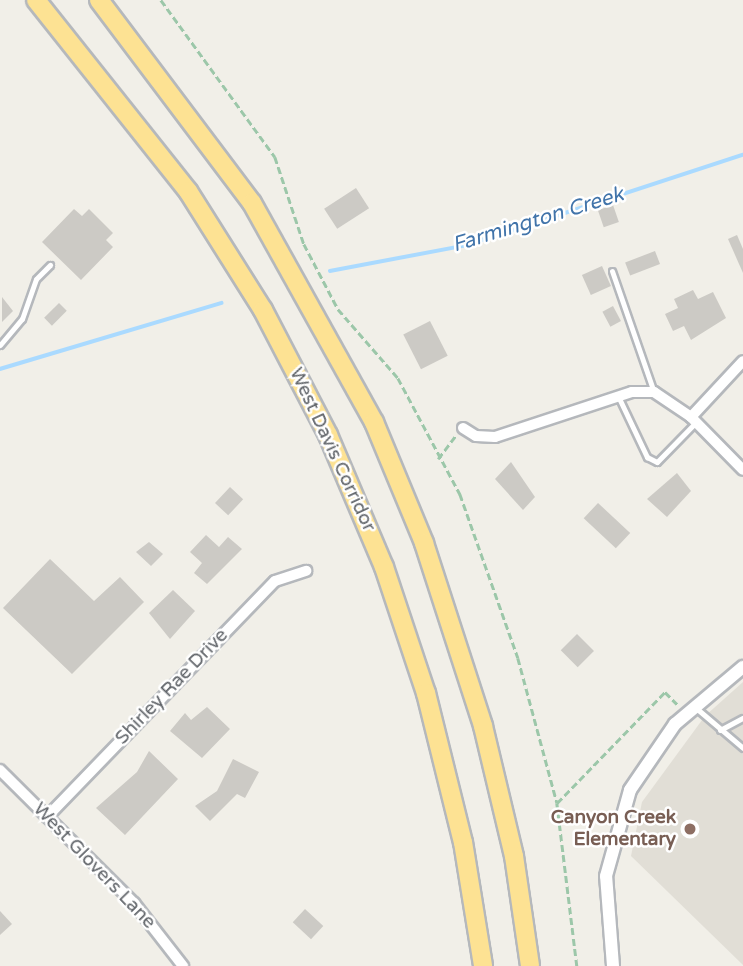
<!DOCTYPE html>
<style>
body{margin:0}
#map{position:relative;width:743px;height:966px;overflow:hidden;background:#f1efe8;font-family:"Varela Round",sans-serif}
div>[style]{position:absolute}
.education>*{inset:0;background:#e1ded6}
.stream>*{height:3.5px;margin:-1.75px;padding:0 1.75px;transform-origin:1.75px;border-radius:1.75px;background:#aadaff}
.building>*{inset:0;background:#cccac5;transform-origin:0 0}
.path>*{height:2.5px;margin-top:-1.25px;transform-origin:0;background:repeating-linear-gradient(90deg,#9cc7a9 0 7px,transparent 0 10.5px)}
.roads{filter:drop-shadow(2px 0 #b5b8bc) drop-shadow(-2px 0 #b5b8bc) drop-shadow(0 2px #b5b8bc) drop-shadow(0 -2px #b5b8bc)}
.service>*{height:5px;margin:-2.5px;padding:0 2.5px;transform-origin:2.5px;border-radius:2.5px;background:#fff}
.minor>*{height:10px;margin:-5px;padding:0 5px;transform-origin:5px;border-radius:5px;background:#fff}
.tertiary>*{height:12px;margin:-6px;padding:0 6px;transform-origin:6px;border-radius:6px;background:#fff}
.motorway>*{height:18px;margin:-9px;padding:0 9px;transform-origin:9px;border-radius:9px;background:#fde293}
.dots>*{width:19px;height:19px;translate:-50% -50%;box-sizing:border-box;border:4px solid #fff;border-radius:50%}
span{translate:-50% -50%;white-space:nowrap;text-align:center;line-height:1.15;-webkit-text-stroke:5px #fff;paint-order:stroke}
.street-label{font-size:19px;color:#5f6368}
.education-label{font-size:19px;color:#785e54;font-weight:700}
.right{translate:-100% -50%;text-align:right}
.water-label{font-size:21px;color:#4174aa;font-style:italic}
</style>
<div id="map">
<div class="education">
<i style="clip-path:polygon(743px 682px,743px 965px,631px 856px,642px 802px,705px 716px)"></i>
</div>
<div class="stream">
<i style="left:330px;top:271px;width:139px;rotate:-10.7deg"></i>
<i style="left:467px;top:245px;width:290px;rotate:-18.1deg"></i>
<i style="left:0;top:369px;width:231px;rotate:-16.6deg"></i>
</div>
<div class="building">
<i style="left:356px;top:188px;width:24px;height:38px;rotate:57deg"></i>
<i style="left:613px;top:205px;width:18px;height:16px;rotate:71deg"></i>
<i style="clip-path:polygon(74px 209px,82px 216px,89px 209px,113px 233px,106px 240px,113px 247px,81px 280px,42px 242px)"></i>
<i style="clip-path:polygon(737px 235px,743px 249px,743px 273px,728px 239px)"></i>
<i style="left:655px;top:251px;width:14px;height:32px;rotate:69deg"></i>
<i style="left:602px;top:266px;width:22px;height:22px;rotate:66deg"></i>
<i style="clip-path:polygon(693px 290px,698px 299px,713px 292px,726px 318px,691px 340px,684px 326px,673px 331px,665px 314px,678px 308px,674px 299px)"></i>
<i style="clip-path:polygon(2px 297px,13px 311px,2px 322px)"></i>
<i style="left:59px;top:303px;width:11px;height:21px;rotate:45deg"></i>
<i style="left:613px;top:306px;width:17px;height:12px;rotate:62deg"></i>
<i style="left:430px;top:321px;width:39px;height:30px;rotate:63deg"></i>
<i style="clip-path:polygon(511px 462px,535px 497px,523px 510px,495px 479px)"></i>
<i style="clip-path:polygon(677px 473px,691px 491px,667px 517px,647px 499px)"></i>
<i style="left:230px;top:487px;width:18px;height:22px;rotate:43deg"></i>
<i style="left:598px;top:503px;width:44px;height:21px;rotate:43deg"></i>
<i style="clip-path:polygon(206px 535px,219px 547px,228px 537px,242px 549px,207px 584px,194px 573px,202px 563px,190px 552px)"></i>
<i style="clip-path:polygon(149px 542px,163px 554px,151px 566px,136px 552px)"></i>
<i style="clip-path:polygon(50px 559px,94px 601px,120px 577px,144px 602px,72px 674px,3px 608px)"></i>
<i style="clip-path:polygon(173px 590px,195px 611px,170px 639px,149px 613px)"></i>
<i style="left:577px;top:634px;width:24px;height:23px;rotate:45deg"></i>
<i style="clip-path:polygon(207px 707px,230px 729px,202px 758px,170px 731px,185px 713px,191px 720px)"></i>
<i style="clip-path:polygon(149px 751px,178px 779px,125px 835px,96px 808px,137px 772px)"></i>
<i style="clip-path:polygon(233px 759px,259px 772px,245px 798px,237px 794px,210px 821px,195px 806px,217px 791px)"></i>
<i style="left:305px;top:909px;width:25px;height:18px;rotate:43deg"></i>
<i style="clip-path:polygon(0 911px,12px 924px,0 935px)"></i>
</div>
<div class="path">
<i style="left:161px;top:0;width:194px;rotate:54deg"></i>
<i style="left:275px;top:157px;width:92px;rotate:71.6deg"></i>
<i style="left:304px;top:244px;width:73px;rotate:62.4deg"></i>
<i style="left:338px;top:309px;width:91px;rotate:49deg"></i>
<i style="left:398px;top:378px;width:132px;rotate:61.9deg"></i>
<i style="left:460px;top:494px;width:174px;rotate:70.5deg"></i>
<i style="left:518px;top:658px;width:150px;rotate:74.9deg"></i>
<i style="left:557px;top:803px;width:164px;rotate:83deg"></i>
<i style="left:438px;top:459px;width:31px;rotate:-53deg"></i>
<i style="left:557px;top:803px;width:155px;rotate:-45.8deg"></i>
<i style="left:665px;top:692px;width:20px;rotate:45deg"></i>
</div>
<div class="roads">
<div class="service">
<i style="left:612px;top:271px;width:128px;rotate:70.9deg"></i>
<i style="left:0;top:345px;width:34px;rotate:-50deg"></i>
<i style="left:22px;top:319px;width:42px;rotate:-70.7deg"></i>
<i style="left:36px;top:279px;width:20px;rotate:-45deg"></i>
<i style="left:618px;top:396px;width:68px;rotate:64.6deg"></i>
<i style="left:647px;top:457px;width:11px;rotate:27deg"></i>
<i style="left:657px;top:462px;width:56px;rotate:-45.7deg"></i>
<i style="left:696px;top:708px;width:62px;rotate:40.4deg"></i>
<i style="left:720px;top:730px;width:26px;rotate:-28deg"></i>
</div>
<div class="minor">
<i style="left:691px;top:417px;width:76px;rotate:-47.1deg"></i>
<i style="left:463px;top:428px;width:15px;rotate:32deg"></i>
<i style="left:476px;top:436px;width:19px;rotate:3deg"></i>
<i style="left:495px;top:437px;width:144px;rotate:-18.2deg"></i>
<i style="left:632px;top:392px;width:22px"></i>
<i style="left:654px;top:392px;width:45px;rotate:34deg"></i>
<i style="left:691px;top:417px;width:74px;rotate:45.5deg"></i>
<i style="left:0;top:770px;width:189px;rotate:44.8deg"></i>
<i style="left:134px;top:903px;width:80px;rotate:52.1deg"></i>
<i style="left:47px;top:817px;width:328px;rotate:-46deg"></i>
<i style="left:275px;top:581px;width:33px;rotate:-18deg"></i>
</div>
<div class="tertiary">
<i style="left:613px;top:966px;width:90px;rotate:-94.4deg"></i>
<i style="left:606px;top:876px;width:89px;rotate:-74.4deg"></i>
<i style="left:630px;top:790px;width:80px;rotate:-55.7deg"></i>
<i style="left:675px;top:724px;width:89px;rotate:-40deg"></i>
</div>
<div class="motorway">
<i style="left:36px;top:0;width:244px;rotate:51.5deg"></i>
<i style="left:188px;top:191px;width:141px;rotate:57.8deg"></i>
<i style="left:263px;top:310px;width:141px;rotate:62.5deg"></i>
<i style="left:328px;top:435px;width:143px;rotate:67deg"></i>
<i style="left:384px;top:567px;width:133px;rotate:71.6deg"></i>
<i style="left:426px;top:693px;width:154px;rotate:76.1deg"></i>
<i style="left:463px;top:842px;width:126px;rotate:80.8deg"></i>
<i style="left:99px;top:0;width:254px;rotate:53deg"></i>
<i style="left:252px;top:203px;width:251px;rotate:60.9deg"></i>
<i style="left:374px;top:422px;width:131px;rotate:67.5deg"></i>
<i style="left:424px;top:543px;width:192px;rotate:72.1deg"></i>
<i style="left:483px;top:726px;width:134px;rotate:76.6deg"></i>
<i style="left:514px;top:856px;width:111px;rotate:81.7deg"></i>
</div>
</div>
<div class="dots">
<i style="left:690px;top:829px;background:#8d6e63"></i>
</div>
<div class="street-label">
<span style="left:332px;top:450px;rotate:65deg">West Davis Corridor</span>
<span style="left:172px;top:687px;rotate:-46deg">Shirley Rae Drive</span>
<span style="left:94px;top:866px;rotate:46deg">West Glovers Lane</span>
</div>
<div class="education-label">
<span class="right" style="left:676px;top:829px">Canyon Creek<br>Elementary</span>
</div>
<div class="water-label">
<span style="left:538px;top:220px;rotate:-17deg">Farmington Creek</span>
</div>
</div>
